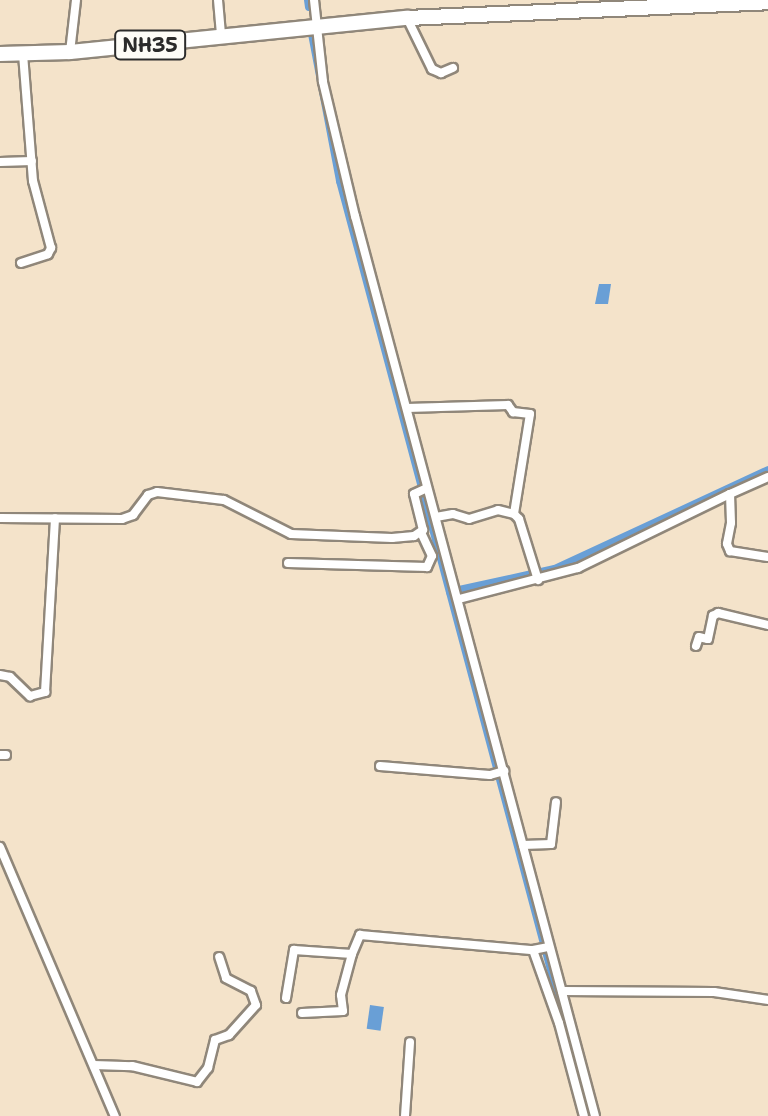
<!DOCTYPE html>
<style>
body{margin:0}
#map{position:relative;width:768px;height:1116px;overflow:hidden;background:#f4e3ca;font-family:"Shantell Sans",sans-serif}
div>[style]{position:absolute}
.water>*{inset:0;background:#699fd6;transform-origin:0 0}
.canal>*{height:8px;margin:-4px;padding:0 4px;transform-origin:4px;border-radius:4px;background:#699fd6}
.roads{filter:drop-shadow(2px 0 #90877a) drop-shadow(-2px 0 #90877a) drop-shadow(0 2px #90877a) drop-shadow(0 -2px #90877a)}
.minor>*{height:8px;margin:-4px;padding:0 4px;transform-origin:4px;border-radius:4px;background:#fff}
.trunk>*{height:14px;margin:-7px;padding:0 7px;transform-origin:7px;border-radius:7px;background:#fff}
span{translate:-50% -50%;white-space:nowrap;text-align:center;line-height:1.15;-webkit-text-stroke:8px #fdfcf7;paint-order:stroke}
.shield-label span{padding:2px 6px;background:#fdfcf7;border:2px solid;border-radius:6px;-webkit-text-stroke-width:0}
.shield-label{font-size:20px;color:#2b2b2b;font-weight:700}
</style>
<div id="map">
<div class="water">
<i style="clip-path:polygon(599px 284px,611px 284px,608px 304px,595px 304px)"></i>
<i style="left:370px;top:1005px;width:14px;height:24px;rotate:8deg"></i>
</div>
<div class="canal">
<i style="left:308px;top:0;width:7px;rotate:82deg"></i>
<i style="left:312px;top:34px;width:150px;rotate:79.2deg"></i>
<i style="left:340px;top:181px;width:968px;rotate:75.03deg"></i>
<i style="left:450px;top:592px;width:107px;rotate:-12.4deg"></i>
<i style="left:555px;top:569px;width:235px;rotate:-24.9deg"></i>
</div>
<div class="roads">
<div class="minor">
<i style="left:218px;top:0;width:37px;rotate:85deg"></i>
<i style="left:314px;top:0;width:82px;rotate:83.7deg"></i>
<i style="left:323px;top:82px;width:138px;rotate:76.6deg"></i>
<i style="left:355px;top:216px;width:931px;rotate:75.07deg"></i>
<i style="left:407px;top:18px;width:57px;rotate:63.9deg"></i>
<i style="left:432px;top:69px;width:10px;rotate:24deg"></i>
<i style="left:441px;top:73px;width:13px;rotate:-23deg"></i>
<i style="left:70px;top:52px;width:52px;rotate:-83.4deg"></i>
<i style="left:0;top:162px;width:32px;rotate:-2deg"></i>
<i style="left:21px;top:263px;width:28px;rotate:-18deg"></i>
<i style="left:48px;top:254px;width:7px;rotate:-63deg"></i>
<i style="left:51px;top:248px;width:69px;rotate:-105deg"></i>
<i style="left:33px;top:181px;width:126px;rotate:-94.5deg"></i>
<i style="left:407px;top:408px;width:101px;rotate:-1.7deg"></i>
<i style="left:508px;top:405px;width:9px;rotate:54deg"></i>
<i style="left:513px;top:412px;width:17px;rotate:7deg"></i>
<i style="left:530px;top:414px;width:101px;rotate:99.1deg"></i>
<i style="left:768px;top:477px;width:42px;rotate:155.9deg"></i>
<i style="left:730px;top:494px;width:29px;rotate:88deg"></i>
<i style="left:731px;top:523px;width:21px;rotate:101deg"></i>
<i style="left:727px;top:544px;width:8px;rotate:67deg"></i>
<i style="left:730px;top:551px;width:38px;rotate:9deg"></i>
<i style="left:436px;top:517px;width:17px;rotate:-10deg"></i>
<i style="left:453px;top:514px;width:17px;rotate:17deg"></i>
<i style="left:469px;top:519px;width:30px;rotate:-17deg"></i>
<i style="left:498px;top:510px;width:16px;rotate:14deg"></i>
<i style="left:514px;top:514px;width:7px;rotate:45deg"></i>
<i style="left:519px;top:519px;width:64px;rotate:72.7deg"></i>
<i style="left:0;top:518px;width:122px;rotate:0.5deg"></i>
<i style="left:122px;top:519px;width:12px;rotate:-20deg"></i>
<i style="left:133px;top:515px;width:25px;rotate:-53deg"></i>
<i style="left:148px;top:495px;width:9px;rotate:-18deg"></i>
<i style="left:157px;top:492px;width:67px;rotate:6.8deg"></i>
<i style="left:224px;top:500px;width:75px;rotate:26.9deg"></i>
<i style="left:291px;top:534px;width:101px;rotate:2.3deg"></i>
<i style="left:392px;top:538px;width:22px;rotate:-5deg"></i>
<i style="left:414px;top:536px;width:11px;rotate:-34deg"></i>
<i style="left:423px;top:530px;width:37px;rotate:-104deg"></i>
<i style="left:414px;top:494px;width:14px;rotate:-25deg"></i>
<i style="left:288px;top:563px;width:139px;rotate:1.6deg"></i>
<i style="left:427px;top:567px;width:12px;rotate:-66deg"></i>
<i style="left:432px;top:556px;width:26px;rotate:-115deg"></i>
<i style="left:459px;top:599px;width:123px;rotate:-14.6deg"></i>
<i style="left:578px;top:568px;width:169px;rotate:-26deg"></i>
<i style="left:696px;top:646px;width:9px;rotate:-72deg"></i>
<i style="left:699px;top:637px;width:9px;rotate:13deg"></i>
<i style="left:708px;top:639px;width:24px;rotate:-78deg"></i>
<i style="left:713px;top:616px;width:6px;rotate:-31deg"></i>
<i style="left:718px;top:613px;width:51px;rotate:13.5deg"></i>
<i style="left:0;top:675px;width:10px;rotate:11deg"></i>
<i style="left:10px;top:677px;width:28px;rotate:44deg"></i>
<i style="left:30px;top:696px;width:16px;rotate:-15deg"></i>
<i style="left:45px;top:692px;width:174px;rotate:-86.7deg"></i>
<i style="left:0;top:755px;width:6px"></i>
<i style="left:380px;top:766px;width:110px;rotate:4.7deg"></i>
<i style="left:490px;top:775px;width:15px;rotate:-16deg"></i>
<i style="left:523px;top:845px;width:28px;rotate:-2deg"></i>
<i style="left:551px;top:844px;width:42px;rotate:-83.2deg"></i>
<i style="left:0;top:847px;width:293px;rotate:66.9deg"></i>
<i style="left:533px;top:950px;width:77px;rotate:70.4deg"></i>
<i style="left:559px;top:1023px;width:96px;rotate:75deg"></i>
<i style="left:562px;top:991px;width:152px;rotate:0.4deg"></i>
<i style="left:714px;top:992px;width:55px;rotate:8.4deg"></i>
<i style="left:286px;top:998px;width:49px;rotate:-80.5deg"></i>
<i style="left:294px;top:950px;width:58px;rotate:3.9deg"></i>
<i style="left:352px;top:954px;width:21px;rotate:-67deg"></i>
<i style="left:360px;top:935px;width:174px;rotate:5deg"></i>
<i style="left:533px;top:950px;width:16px;rotate:-11deg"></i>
<i style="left:302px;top:1013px;width:41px;rotate:-2.8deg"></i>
<i style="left:343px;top:1011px;width:16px;rotate:-97deg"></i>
<i style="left:341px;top:995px;width:42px;rotate:-75deg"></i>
<i style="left:94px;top:1065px;width:38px;rotate:2deg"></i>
<i style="left:132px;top:1066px;width:67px;rotate:13.8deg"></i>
<i style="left:197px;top:1082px;width:18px;rotate:-52deg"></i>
<i style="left:208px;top:1068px;width:29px;rotate:-76deg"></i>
<i style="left:215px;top:1040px;width:15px;rotate:-20deg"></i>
<i style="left:229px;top:1035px;width:40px;rotate:-48deg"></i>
<i style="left:256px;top:1005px;width:15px;rotate:-110deg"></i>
<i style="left:251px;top:991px;width:28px;rotate:-153deg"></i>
<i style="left:226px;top:978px;width:22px;rotate:-108deg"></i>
<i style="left:405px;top:1116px;width:74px;rotate:-86.1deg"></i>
</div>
<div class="trunk">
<i style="left:0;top:54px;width:70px;rotate:-1.6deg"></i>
<i style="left:70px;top:52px;width:339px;rotate:-5.8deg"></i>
<i style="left:407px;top:18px;width:361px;rotate:-2.5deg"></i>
</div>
</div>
<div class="shield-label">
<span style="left:150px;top:45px">NH35</span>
</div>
</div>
